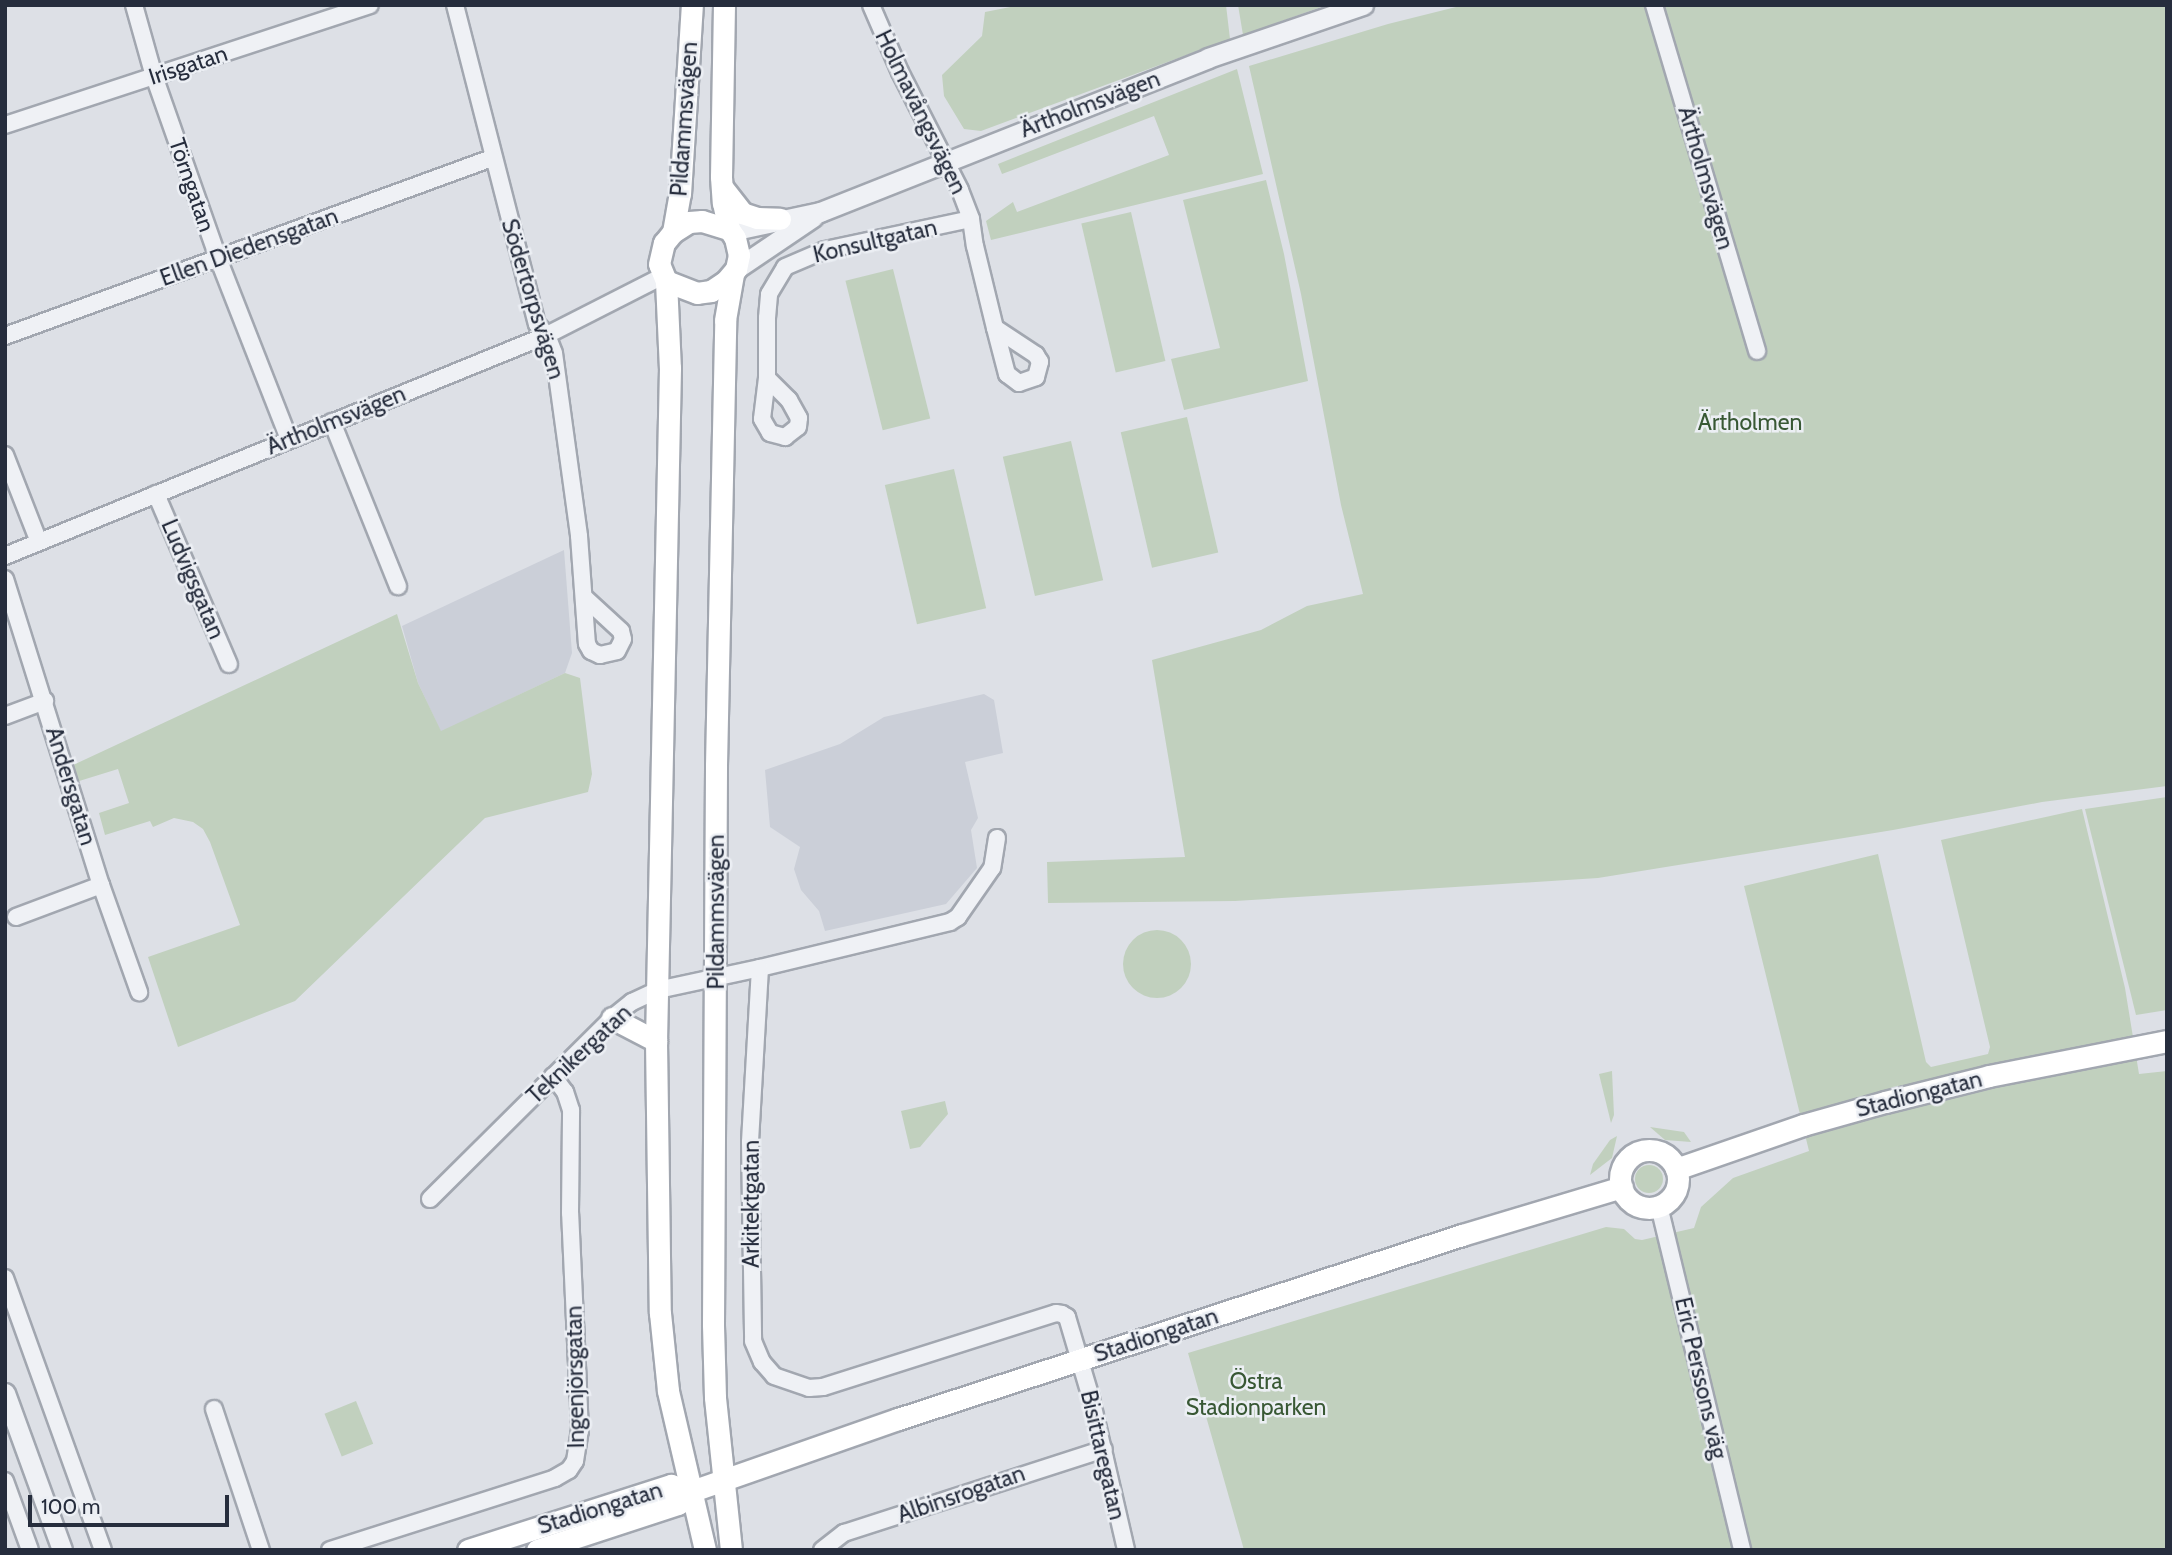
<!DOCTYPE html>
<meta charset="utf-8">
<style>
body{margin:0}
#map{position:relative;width:2172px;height:1555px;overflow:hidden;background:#dde0e6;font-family:Cabin,sans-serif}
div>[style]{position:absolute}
.built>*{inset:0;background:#cbcfd8}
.green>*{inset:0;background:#c1d0be;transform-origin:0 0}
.round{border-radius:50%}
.roads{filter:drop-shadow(2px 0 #a2a7b0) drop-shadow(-2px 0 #a2a7b0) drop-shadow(0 2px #a2a7b0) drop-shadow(0 -2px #a2a7b0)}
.minor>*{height:16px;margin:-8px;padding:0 8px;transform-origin:8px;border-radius:8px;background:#eff1f5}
.tertiary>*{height:19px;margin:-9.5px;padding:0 9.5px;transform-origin:9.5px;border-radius:9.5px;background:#eff1f5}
.secondary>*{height:21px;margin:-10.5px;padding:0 10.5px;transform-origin:10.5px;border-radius:10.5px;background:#fff}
.secondary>.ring{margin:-10.5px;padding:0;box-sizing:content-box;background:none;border:21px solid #fff;border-radius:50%}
span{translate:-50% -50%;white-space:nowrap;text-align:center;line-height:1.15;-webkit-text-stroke:5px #eceff4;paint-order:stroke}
.street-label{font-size:23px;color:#262d3d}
.park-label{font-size:23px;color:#385834}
.frame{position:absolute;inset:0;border:7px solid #262d3d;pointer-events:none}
.scale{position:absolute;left:28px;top:1495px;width:201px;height:32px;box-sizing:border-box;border:4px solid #262d3d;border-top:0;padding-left:9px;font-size:21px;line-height:24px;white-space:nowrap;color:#262d3d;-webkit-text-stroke:5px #eceff4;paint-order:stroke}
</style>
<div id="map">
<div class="built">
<i style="clip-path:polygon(564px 550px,572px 653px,565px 673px,441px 732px,418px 683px,402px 626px)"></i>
<i style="clip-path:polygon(984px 694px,994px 700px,1003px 753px,965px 762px,978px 818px,971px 830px,977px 868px,946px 904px,825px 931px,819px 911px,801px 890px,794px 869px,800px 847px,770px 827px,765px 770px,840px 744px,884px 717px)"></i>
</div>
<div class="green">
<i style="clip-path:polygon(1020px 5px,1226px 5px,1230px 39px,981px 131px,964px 129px,944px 96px,942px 75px,982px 36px,985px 12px)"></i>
<i style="clip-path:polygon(1238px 5px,1327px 5px,1243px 35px)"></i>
<i style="clip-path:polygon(1464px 5px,2167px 5px,2167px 786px,2042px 802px,1893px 830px,1598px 878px,1235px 901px,1048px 903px,1047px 862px,1185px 857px,1152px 660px,1261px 630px,1307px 606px,1363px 594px,1341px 505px,1301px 294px,1249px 66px,1388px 24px)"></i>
<i style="clip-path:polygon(1237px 69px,1263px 174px,991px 240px,986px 221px,1013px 202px,1017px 212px,1169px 155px,1154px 116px,1002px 174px,998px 164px)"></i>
<i style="clip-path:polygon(1266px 180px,1284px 254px,1308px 381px,1184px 410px,1171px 359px,1220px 348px,1183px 200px)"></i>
<i style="left:1131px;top:212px;width:153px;height:51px;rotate:77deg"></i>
<i style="left:893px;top:269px;width:154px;height:49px;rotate:76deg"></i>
<i style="left:1187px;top:417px;width:139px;height:68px;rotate:77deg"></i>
<i style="left:1071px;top:441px;width:143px;height:70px;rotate:77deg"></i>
<i style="left:954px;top:469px;width:143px;height:71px;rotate:77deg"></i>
<i style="clip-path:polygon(397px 614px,418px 683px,441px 731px,565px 673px,580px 678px,592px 774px,588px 792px,485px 818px,295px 1001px,178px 1047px,148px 957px,240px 925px,210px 842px,203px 829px,193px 822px,174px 818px,153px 827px,150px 821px,105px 835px,99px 813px,129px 803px,118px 769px,76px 782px,71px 766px)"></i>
<i style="clip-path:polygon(2167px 797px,2167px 1010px,2136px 1015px,2085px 809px)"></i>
<i style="clip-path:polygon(2082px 809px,2125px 988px,2139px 1074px,2167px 1071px,2167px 1550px,1244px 1550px,1188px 1353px,1606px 1227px,1624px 1229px,1635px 1239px,1642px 1240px,1694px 1228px,1701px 1207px,1733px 1178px,1809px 1151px,1744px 886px,1878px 854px,1926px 1062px,1931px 1067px,1988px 1054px,1990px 1047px,1941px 840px)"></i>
<i class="round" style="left:1123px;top:930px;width:68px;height:68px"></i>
<i style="clip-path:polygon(1612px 1071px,1614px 1115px,1611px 1123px,1599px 1074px)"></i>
<i style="clip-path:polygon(945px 1101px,948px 1114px,920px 1147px,910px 1149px,901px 1111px)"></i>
<i style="clip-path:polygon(1650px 1127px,1684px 1132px,1691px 1142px,1665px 1140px)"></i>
<i style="clip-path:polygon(1617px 1136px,1612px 1158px,1590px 1175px,1593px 1164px,1610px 1140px)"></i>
<i class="round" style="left:1635px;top:1165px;width:28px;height:28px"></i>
<i style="left:356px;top:1401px;width:46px;height:34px;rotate:68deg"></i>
</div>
<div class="roads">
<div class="minor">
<i style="left:134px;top:5px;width:74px;rotate:74.3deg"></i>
<i style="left:154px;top:76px;width:193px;rotate:70.6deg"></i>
<i style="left:218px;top:258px;width:194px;rotate:68.6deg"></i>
<i style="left:455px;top:5px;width:329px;rotate:75.6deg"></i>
<i style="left:537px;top:324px;width:15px;rotate:48deg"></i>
<i style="left:547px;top:335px;width:19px;rotate:69deg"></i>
<i style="left:554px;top:353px;width:185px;rotate:82.2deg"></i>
<i style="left:579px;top:536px;width:108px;rotate:85.8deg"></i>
<i style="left:587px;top:644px;width:8px;rotate:60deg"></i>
<i style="left:591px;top:651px;width:10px;rotate:24deg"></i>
<i style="left:600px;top:655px;width:17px;rotate:-13deg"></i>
<i style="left:617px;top:651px;width:13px;rotate:-63deg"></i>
<i style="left:623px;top:639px;width:8px;rotate:-104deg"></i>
<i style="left:621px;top:631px;width:50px;rotate:-137.4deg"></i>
<i style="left:871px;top:5px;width:73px;rotate:66.6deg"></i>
<i style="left:900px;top:72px;width:132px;rotate:63deg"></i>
<i style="left:960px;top:190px;width:31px;rotate:69deg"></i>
<i style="left:971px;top:219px;width:27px;rotate:82deg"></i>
<i style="left:975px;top:246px;width:84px;rotate:76.3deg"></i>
<i style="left:995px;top:328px;width:48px;rotate:75.4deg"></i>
<i style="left:1007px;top:374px;width:15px;rotate:37deg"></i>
<i style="left:1019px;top:383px;width:18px;rotate:-19deg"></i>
<i style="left:1036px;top:377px;width:16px;rotate:-75deg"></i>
<i style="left:1040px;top:362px;width:8px;rotate:-120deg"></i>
<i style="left:1036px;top:355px;width:49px;rotate:-146.6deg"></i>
<i style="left:1654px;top:5px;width:361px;rotate:73.4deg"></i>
<i style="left:5px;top:125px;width:384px;rotate:-18.2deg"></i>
<i style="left:5px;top:336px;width:519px;rotate:-20.08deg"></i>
<i style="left:767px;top:378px;width:41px;rotate:97deg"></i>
<i style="left:762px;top:419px;width:16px;rotate:60deg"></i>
<i style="left:770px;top:433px;width:16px;rotate:15deg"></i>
<i style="left:785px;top:437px;width:16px;rotate:-38deg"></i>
<i style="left:798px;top:427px;width:9px;rotate:-84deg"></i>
<i style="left:799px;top:418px;width:21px;rotate:-119deg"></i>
<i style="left:789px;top:400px;width:31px;rotate:-135deg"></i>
<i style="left:767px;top:378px;width:60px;rotate:-90deg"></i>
<i style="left:767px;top:318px;width:24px;rotate:-85deg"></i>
<i style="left:769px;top:294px;width:31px;rotate:-59deg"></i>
<i style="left:785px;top:267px;width:43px;rotate:-23deg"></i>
<i style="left:825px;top:250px;width:149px;rotate:-12deg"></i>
<i style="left:332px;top:422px;width:177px;rotate:68.1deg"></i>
<i style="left:5px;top:455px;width:93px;rotate:68.7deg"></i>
<i style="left:156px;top:494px;width:185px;rotate:66.8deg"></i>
<i style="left:5px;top:556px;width:585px;rotate:-22.18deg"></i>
<i style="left:547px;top:335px;width:130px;rotate:-27deg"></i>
<i style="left:5px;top:579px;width:321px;rotate:72.6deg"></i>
<i style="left:101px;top:885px;width:114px;rotate:70.4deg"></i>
<i style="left:5px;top:716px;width:43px;rotate:-20.6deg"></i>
<i style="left:997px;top:838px;width:30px;rotate:99deg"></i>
<i style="left:992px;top:868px;width:60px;rotate:124.8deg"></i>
<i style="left:958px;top:917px;width:9px;rotate:148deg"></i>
<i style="left:950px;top:922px;width:195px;rotate:166.4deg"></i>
<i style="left:760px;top:968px;width:174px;rotate:93.3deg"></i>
<i style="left:750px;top:1142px;width:199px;rotate:89.1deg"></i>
<i style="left:753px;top:1341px;width:23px;rotate:67deg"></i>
<i style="left:762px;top:1362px;width:18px;rotate:49deg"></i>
<i style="left:774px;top:1376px;width:37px;rotate:19deg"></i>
<i style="left:809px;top:1388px;width:14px;rotate:-4deg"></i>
<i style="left:823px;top:1387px;width:244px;rotate:-17.6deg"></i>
<i style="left:1056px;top:1313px;width:6px;rotate:9deg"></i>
<i style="left:1062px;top:1314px;width:6px;rotate:31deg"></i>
<i style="left:1067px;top:1317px;width:84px;rotate:73.5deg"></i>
<i style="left:1091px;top:1398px;width:156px;rotate:77deg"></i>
<i style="left:16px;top:917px;width:91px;rotate:-20.6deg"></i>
<i style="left:430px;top:1199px;width:257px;rotate:-44.8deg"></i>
<i style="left:612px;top:1018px;width:26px;rotate:-39deg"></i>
<i style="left:632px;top:1002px;width:29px;rotate:-25deg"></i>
<i style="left:658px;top:990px;width:104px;rotate:-12.2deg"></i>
<i style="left:1659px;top:1206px;width:354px;rotate:76.4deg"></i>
<i style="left:5px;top:1278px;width:289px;rotate:70.2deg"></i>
<i style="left:214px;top:1409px;width:149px;rotate:71.6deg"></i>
<i style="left:5px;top:1481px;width:73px;rotate:70.1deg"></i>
<i style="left:330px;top:1550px;width:236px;rotate:-17.7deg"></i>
<i style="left:555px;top:1478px;width:16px;rotate:-30deg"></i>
<i style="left:569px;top:1470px;width:11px;rotate:-56deg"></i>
<i style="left:575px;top:1461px;width:30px;rotate:-81deg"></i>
<i style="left:580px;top:1431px;width:218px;rotate:-92.6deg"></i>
<i style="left:570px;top:1213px;width:103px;rotate:-89.4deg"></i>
<i style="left:571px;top:1110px;width:19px;rotate:-108deg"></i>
<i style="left:565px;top:1092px;width:20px;rotate:-127deg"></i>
<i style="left:822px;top:1550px;width:28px;rotate:-38deg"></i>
<i style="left:844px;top:1533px;width:273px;rotate:-17.9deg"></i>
</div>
<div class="tertiary">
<i style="left:731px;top:231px;width:91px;rotate:-12.1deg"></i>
<i style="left:820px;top:212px;width:417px;rotate:-21.6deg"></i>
<i style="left:1208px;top:58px;width:164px;rotate:-18.9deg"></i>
<i style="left:736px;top:269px;width:93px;rotate:-34deg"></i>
<i style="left:5px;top:1393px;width:167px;rotate:70deg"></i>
</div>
<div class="secondary">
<i style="left:724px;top:5px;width:172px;rotate:91deg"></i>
<i style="left:721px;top:177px;width:26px;rotate:86deg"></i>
<i style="left:723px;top:203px;width:27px;rotate:77deg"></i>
<i style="left:722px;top:187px;width:33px;rotate:52deg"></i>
<i style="left:742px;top:213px;width:16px;rotate:18deg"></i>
<i style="left:757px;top:218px;width:23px;rotate:2deg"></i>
<i style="left:702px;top:221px;width:28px;rotate:17deg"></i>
<i style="left:729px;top:229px;width:11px;rotate:56deg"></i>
<i style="left:735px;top:238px;width:17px;rotate:77deg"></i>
<i style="left:739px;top:255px;width:14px;rotate:102deg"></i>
<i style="left:736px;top:269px;width:16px;rotate:130deg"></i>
<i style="left:726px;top:281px;width:18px;rotate:146deg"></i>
<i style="left:711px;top:291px;width:14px;rotate:172deg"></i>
<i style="left:697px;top:293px;width:33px;rotate:-159deg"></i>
<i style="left:666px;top:281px;width:18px;rotate:-112deg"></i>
<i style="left:659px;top:264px;width:22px;rotate:-77deg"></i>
<i style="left:664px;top:243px;width:14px;rotate:-51deg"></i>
<i style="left:673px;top:232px;width:19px;rotate:-32deg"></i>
<i style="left:689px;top:222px;width:13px;rotate:-4deg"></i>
<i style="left:673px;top:232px;width:39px;rotate:-80deg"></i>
<i style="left:680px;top:194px;width:189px;rotate:-86.4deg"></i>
<i style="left:666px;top:281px;width:87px;rotate:87.4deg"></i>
<i style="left:670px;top:368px;width:673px;rotate:91.19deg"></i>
<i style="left:656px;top:1041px;width:272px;rotate:89.2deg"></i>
<i style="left:660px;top:1313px;width:78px;rotate:84.1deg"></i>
<i style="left:668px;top:1391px;width:163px;rotate:76.9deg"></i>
<i style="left:612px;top:1018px;width:50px;rotate:27.6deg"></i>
<i class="ring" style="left:1620px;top:1150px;width:37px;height:37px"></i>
<i style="left:1676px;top:1169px;width:134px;rotate:-19.1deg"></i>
<i style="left:1803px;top:1125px;width:85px;rotate:-15.7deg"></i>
<i style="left:1885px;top:1102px;width:107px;rotate:-14deg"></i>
<i style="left:1989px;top:1076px;width:181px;rotate:-11.1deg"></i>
<i style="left:468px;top:1550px;width:213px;rotate:-17.8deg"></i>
<i style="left:671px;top:1485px;width:22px;rotate:16deg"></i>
<i style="left:537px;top:1550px;width:148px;rotate:-18.1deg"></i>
<i style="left:678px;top:1504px;width:19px;rotate:-43deg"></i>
<i style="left:692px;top:1491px;width:218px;rotate:-19.3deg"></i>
<i style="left:898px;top:1419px;width:593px;rotate:-18.07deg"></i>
<i style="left:1462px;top:1235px;width:167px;rotate:-16.7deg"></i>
<i style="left:731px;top:1550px;width:154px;rotate:-96deg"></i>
<i style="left:715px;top:1397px;width:73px;rotate:-91.6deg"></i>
<i style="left:713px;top:1324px;width:559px;rotate:-89.69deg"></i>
<i style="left:716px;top:765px;width:445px;rotate:-88.8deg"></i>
<i style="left:725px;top:320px;width:47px;rotate:-80.1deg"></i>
</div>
</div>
<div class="street-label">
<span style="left:188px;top:65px;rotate:-18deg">Irisgatan</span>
<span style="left:1090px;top:104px;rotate:-21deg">Ärtholmsvägen</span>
<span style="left:921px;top:112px;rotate:64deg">Holmavångsvägen</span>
<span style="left:684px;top:119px;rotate:-86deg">Pildammsvägen</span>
<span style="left:1706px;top:178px;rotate:74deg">Ärtholmsvägen</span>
<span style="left:192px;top:185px;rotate:71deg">Törngatan</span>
<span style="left:875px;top:241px;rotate:-13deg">Konsultgatan</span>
<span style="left:249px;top:247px;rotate:-20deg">Ellen Diedensgatan</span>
<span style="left:533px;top:299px;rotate:73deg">Södertorpsvägen</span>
<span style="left:336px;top:420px;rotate:-22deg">Ärtholmsvägen</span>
<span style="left:193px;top:579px;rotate:67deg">Ludvigsgatan</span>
<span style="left:71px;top:786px;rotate:73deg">Andersgatan</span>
<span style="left:716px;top:912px;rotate:-90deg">Pildammsvägen</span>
<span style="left:579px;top:1054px;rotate:-43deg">Teknikergatan</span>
<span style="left:1919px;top:1094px;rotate:-14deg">Stadiongatan</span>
<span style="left:751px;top:1204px;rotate:-90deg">Arkitektgatan</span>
<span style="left:1156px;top:1335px;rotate:-18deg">Stadiongatan</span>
<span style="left:575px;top:1377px;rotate:-91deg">Ingenjörsgatan</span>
<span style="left:1701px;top:1378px;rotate:77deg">Eric Perssons väg</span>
<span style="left:1103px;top:1455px;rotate:77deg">Bisittaregatan</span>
<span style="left:961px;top:1494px;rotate:-19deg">Albinsrogatan</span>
<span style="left:600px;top:1508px;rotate:-17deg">Stadiongatan</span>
</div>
<div class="park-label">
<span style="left:1750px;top:422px">Ärtholmen</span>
<span style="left:1256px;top:1394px">Östra<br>Stadionparken</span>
</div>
<div class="frame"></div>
<div class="scale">100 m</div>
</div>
